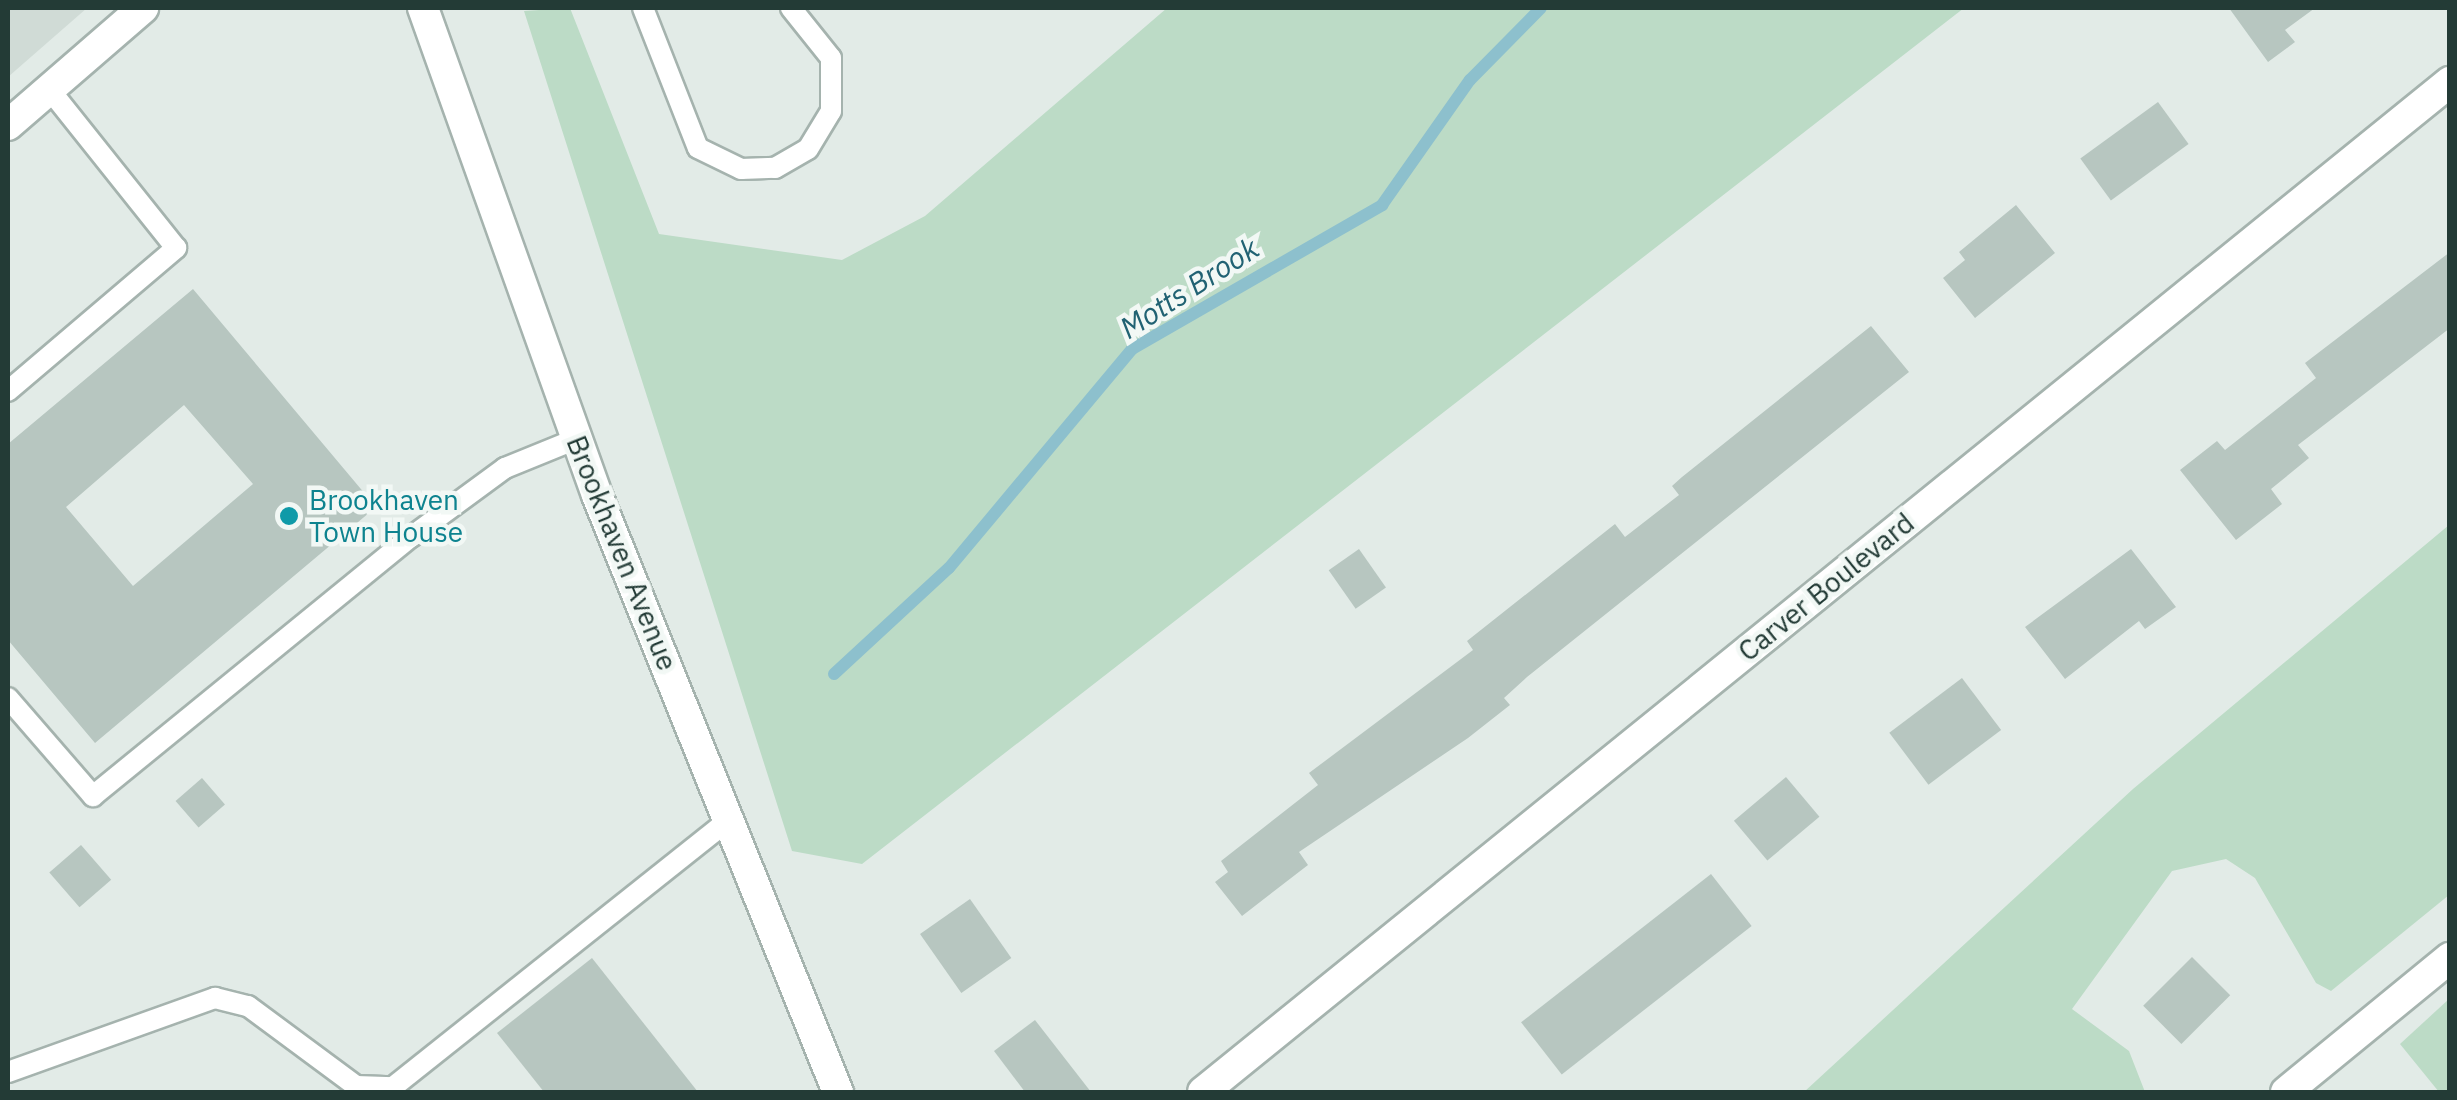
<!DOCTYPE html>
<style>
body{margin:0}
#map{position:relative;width:2457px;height:1100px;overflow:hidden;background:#e2ebe7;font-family:"IBM Plex Sans",sans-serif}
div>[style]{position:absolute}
.built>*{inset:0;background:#d0dbd6}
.green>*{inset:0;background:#bcdbc6}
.stream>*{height:12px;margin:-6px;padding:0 6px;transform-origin:6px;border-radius:6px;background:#8dc0cd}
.building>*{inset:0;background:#b7c6c0;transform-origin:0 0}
.roads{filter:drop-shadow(2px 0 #a5b3ae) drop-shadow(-2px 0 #a5b3ae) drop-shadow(0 2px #a5b3ae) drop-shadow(0 -2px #a5b3ae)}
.service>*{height:20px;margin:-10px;padding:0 10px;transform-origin:10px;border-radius:10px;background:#fff}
.minor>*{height:30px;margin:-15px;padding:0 15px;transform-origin:15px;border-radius:15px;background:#fff}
.dots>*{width:28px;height:28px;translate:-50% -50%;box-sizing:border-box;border:5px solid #f2f8f5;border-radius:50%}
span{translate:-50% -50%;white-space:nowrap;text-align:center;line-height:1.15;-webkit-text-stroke:9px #f2f8f5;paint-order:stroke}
.culture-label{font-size:28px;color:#0d838f}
.left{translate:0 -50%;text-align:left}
.street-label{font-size:28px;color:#233b36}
.water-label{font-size:30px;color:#216273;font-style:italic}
.frame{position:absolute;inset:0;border:10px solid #233b36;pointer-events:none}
</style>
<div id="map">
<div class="built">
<i style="clip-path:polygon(8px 8px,87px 8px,8px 77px)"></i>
</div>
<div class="green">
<i style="clip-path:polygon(570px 8px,659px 234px,842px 260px,925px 216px,1167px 8px,1964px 8px,862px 864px,792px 851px,524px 11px)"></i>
<i style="clip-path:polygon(2449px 525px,2449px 895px,2331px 991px,2316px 983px,2255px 878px,2226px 859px,2172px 871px,2072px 1009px,2129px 1051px,2145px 1092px,1804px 1092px,2133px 789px)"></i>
<i style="clip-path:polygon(2449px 999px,2449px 1092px,2439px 1092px,2400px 1044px)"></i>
</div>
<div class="stream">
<i style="left:834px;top:674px;width:156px;rotate:-42.7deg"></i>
<i style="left:949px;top:568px;width:285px;rotate:-50.1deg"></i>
<i style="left:1132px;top:349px;width:289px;rotate:-29.9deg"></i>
<i style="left:1382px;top:205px;width:153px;rotate:-54.9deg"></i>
<i style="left:1470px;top:80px;width:101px;rotate:-45.4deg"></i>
</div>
<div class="building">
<i style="clip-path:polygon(2229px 8px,2315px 8px,2285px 30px,2295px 42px,2268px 62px)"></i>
<i style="left:2158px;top:102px;width:52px;height:96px;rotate:54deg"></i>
<i style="clip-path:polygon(2016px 205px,2055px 253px,1975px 318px,1943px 278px,1965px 260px,1959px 252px)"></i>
<i style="clip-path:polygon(2450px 252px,2450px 328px,2298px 445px,2309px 458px,2271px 489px,2282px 504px,2236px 540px,2180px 470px,2217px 441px,2225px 450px,2316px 378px,2305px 363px)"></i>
<i style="clip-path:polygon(evenodd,193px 289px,376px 507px,95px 743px,8px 640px,8px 444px,193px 289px,184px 405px,253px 484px,133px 586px,66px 507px,184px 405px)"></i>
<i style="clip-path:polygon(1871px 326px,1909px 372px,1527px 677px,1504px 698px,1510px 705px,1468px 738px,1299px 852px,1308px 865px,1242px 916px,1215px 882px,1228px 872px,1221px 861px,1318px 785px,1309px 773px,1473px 650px,1467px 641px,1615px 524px,1625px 537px,1679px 495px,1672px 486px,1682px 477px)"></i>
<i style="left:1359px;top:549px;width:47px;height:37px;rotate:55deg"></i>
<i style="clip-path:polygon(2131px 549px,2176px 607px,2145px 629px,2139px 621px,2065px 679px,2025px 627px)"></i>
<i style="left:1962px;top:678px;width:65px;height:91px;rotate:53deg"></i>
<i style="left:1786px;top:777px;width:52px;height:68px;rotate:50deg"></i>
<i style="left:202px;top:778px;width:35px;height:35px;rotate:49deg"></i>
<i style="left:81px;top:845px;width:46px;height:42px;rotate:49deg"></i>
<i style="left:1711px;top:874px;width:66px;height:241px;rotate:52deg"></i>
<i style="left:970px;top:899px;width:72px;height:61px;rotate:55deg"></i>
<i style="left:2192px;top:957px;width:54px;height:69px;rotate:45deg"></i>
<i style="clip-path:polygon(592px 958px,698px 1092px,544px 1092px,497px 1033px)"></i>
<i style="clip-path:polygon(1035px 1020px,1091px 1092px,1025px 1092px,994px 1051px)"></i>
</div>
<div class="roads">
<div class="service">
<i style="left:643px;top:8px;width:150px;rotate:68.6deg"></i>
<i style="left:698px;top:148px;width:48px;rotate:26deg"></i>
<i style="left:741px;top:169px;width:34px;rotate:-2deg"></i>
<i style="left:775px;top:168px;width:38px;rotate:-30deg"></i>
<i style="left:808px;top:149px;width:44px;rotate:-58.8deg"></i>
<i style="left:831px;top:111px;width:53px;rotate:-90deg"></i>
<i style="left:831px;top:58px;width:64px;rotate:-128.7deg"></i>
<i style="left:8px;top:391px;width:221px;rotate:-40.4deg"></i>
<i style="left:176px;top:248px;width:203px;rotate:-128.6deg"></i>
<i style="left:8px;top:698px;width:130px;rotate:49.1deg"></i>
<i style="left:93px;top:796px;width:410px;rotate:-39.2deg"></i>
<i style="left:411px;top:537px;width:117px;rotate:-36.3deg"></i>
<i style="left:505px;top:468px;width:77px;rotate:-22.2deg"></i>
<i style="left:8px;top:1072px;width:220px;rotate:-19.7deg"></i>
<i style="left:215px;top:998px;width:34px;rotate:14deg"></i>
<i style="left:248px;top:1006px;width:134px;rotate:36.5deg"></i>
<i style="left:356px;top:1086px;width:37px;rotate:2deg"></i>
<i style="left:393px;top:1087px;width:428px;rotate:-38.5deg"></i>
</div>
<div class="minor">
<i style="left:423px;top:8px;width:517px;rotate:70.34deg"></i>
<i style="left:597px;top:495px;width:644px;rotate:68.02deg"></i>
<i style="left:8px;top:125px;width:179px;rotate:-40.9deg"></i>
<i style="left:1203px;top:1092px;width:1605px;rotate:-39.01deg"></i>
<i style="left:2286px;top:1092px;width:212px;rotate:-39.3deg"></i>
</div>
</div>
<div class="dots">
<i style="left:289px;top:516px;background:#0f9aa8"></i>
</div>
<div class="culture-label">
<span class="left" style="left:309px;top:516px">Brookhaven<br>Town House</span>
</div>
<div class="street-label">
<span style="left:622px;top:553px;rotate:68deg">Brookhaven Avenue</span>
<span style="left:1826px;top:587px;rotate:-39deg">Carver Boulevard</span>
</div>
<div class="water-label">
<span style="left:1189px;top:288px;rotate:-33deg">Motts Brook</span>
</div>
<div class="frame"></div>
</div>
